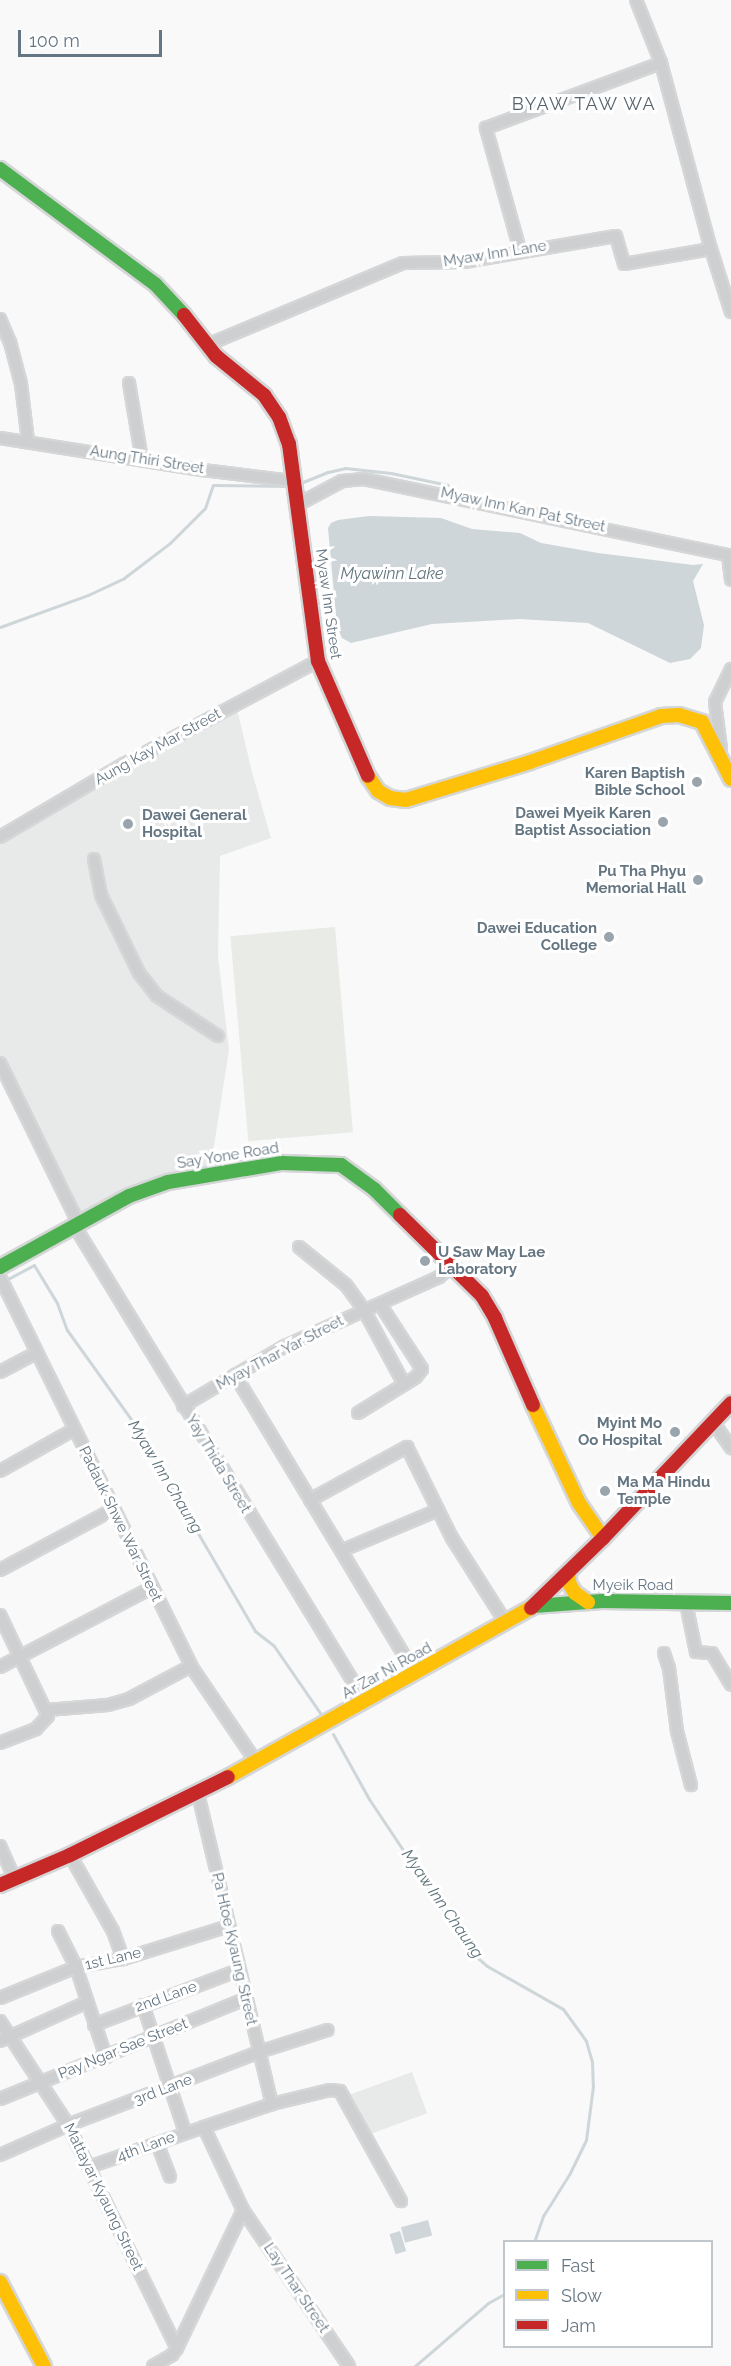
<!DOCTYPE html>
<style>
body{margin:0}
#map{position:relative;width:731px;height:2366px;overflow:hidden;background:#f9f9f9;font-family:Raleway,sans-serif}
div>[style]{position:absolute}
.built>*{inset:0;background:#e8e9e9;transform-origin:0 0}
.green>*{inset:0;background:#e8ebe6;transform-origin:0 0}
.water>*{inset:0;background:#ced6d9;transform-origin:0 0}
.stream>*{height:3px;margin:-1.5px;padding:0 1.5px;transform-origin:1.5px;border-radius:1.5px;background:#ced6d9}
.roads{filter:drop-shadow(2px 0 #d5d6d7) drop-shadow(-2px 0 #d5d6d7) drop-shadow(0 2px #d5d6d7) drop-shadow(0 -2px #d5d6d7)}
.street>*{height:10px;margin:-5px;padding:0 5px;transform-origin:5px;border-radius:5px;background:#cecfd0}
.fast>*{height:14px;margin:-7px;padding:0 7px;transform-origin:7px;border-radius:7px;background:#4caf50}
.slow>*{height:14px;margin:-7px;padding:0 7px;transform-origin:7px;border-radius:7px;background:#ffc107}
.jam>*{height:14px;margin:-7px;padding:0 7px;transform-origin:7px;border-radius:7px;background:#c62828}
.dots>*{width:16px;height:16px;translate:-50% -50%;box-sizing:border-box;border:3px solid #fff;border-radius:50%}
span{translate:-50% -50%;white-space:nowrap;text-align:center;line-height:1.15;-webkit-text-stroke:6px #fff;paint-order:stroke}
.street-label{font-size:15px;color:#657683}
.poi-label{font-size:15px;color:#657683;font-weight:700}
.right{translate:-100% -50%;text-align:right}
.left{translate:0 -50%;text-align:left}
.water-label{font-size:16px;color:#60757c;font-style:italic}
.quarter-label{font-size:18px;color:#57646e;letter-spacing:1.5px}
.legend{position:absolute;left:503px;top:2240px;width:210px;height:108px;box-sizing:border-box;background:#fff;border:2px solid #c1c8cd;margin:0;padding:8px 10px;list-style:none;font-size:18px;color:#657683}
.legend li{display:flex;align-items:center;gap:12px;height:30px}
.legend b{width:30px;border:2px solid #c1c8cd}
.scale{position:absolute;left:18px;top:30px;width:144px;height:27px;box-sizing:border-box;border:3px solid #657683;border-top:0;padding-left:8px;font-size:18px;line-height:21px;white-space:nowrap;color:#657683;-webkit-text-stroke:4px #fff;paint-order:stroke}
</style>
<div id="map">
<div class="built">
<i style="clip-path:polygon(237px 709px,252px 772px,271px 838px,220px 856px,218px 956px,229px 1050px,211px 1165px,180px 1174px,82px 1214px,0 1059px,0 843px,50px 811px,175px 745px)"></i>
<i style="left:412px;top:2072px;width:44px;height:74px;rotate:70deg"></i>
</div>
<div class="green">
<i style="left:335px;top:927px;width:206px;height:105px;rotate:85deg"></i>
</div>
<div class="water">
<i style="clip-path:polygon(369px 516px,441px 518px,472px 529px,520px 533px,541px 543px,598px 553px,693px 565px,703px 564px,693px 581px,704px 625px,701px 648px,690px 659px,670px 663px,588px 623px,519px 619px,432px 624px,351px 643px,342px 638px,337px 626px,328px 528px,331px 523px,338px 520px)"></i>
<i style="left:428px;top:2220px;width:16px;height:28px;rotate:75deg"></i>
<i style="left:400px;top:2231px;width:21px;height:11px;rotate:73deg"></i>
</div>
<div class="stream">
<i style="left:298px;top:484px;width:32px;rotate:-22deg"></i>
<i style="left:328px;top:472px;width:17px;rotate:-13deg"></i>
<i style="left:345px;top:468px;width:46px;rotate:6.2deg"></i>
<i style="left:391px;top:473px;width:58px;rotate:11.9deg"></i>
<i style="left:0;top:627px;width:94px;rotate:-20deg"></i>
<i style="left:88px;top:595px;width:40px;rotate:-25deg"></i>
<i style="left:124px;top:578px;width:58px;rotate:-37.3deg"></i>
<i style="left:170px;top:543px;width:49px;rotate:-45deg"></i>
<i style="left:205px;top:508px;width:24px;rotate:-71deg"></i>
<i style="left:213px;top:485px;width:75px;rotate:0.8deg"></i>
<i style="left:4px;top:1281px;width:34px;rotate:-28deg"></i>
<i style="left:34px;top:1265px;width:44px;rotate:58.8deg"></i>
<i style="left:57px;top:1303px;width:29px;rotate:70deg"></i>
<i style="left:67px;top:1330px;width:113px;rotate:54.3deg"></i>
<i style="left:133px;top:1422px;width:242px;rotate:59.7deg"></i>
<i style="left:255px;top:1631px;width:24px;rotate:38deg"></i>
<i style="left:274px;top:1646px;width:86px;rotate:55.4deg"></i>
<i style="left:333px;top:1734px;width:74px;rotate:61deg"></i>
<i style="left:369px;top:1799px;width:184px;rotate:56.3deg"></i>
<i style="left:471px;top:1952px;width:21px;rotate:41deg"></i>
<i style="left:487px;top:1966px;width:87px;rotate:29.5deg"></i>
<i style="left:563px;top:2009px;width:39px;rotate:54deg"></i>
<i style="left:586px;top:2041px;width:22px;rotate:74deg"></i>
<i style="left:592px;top:2062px;width:24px;rotate:88deg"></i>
<i style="left:593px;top:2086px;width:54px;rotate:97.4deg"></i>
<i style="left:586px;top:2140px;width:37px;rotate:116deg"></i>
<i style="left:570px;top:2173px;width:51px;rotate:122.1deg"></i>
<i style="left:543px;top:2216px;width:28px;rotate:109deg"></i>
<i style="left:415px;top:2366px;width:96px;rotate:-40.8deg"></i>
<i style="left:488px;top:2303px;width:18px;rotate:-29deg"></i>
</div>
<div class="roads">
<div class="street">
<i style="left:661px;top:63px;width:193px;rotate:75deg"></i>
<i style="left:520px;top:250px;width:127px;rotate:-105.6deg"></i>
<i style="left:486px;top:128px;width:187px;rotate:-20.4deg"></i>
<i style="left:661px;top:63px;width:68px;rotate:-111.6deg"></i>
<i style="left:0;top:319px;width:25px;rotate:67deg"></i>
<i style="left:10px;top:342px;width:43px;rotate:75.3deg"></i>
<i style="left:21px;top:384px;width:57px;rotate:83deg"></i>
<i style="left:207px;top:345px;width:212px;rotate:-22.7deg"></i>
<i style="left:403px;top:263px;width:61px;rotate:-0.9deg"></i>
<i style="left:464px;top:262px;width:154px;rotate:-9.7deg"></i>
<i style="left:616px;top:236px;width:29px;rotate:74deg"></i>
<i style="left:624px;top:264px;width:88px;rotate:-9.8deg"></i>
<i style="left:711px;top:249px;width:66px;rotate:72.4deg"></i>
<i style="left:129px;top:383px;width:78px;rotate:80.4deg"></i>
<i style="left:0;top:438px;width:206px;rotate:9deg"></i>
<i style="left:203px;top:470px;width:91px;rotate:7deg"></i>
<i style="left:297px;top:505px;width:51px;rotate:-28.1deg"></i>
<i style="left:342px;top:481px;width:22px;rotate:-5deg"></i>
<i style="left:364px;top:479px;width:372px;rotate:11.8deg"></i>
<i style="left:728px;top:555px;width:25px;rotate:83deg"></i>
<i style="left:721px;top:749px;width:47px;rotate:-97.3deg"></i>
<i style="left:715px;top:702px;width:37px;rotate:-64deg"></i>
<i style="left:0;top:837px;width:144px;rotate:-30.5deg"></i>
<i style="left:124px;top:764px;width:220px;rotate:-28deg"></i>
<i style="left:94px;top:859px;width:37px;rotate:79deg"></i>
<i style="left:101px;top:895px;width:87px;rotate:64deg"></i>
<i style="left:139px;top:973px;width:29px;rotate:52deg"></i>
<i style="left:157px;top:996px;width:73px;rotate:33.3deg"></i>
<i style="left:0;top:1063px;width:170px;rotate:63.9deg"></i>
<i style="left:75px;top:1216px;width:9px;rotate:96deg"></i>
<i style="left:74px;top:1225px;width:558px;rotate:58.56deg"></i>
<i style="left:299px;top:1247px;width:60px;rotate:39deg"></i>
<i style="left:346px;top:1285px;width:31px;rotate:54deg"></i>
<i style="left:364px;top:1310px;width:84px;rotate:61.6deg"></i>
<i style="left:0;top:1277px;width:433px;rotate:63.8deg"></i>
<i style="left:191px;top:1666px;width:116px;rotate:55.9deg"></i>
<i style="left:0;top:1372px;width:41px;rotate:-27.8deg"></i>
<i style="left:235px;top:1375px;width:348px;rotate:58.9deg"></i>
<i style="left:183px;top:1406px;width:118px;rotate:-30.5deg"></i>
<i style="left:285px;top:1346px;width:169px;rotate:-24.1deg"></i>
<i style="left:439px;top:1277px;width:18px;rotate:-41deg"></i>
<i style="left:358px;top:1413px;width:68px;rotate:-31.8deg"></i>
<i style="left:416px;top:1377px;width:10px;rotate:-53deg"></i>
<i style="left:422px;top:1369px;width:77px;rotate:-122.9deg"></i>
<i style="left:713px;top:1422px;width:32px;rotate:55deg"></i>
<i style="left:0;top:1471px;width:84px;rotate:-29.3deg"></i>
<i style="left:310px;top:1500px;width:111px;rotate:-28.7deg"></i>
<i style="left:407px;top:1447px;width:102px;rotate:63.7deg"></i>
<i style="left:452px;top:1538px;width:101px;rotate:57.6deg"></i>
<i style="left:343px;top:1550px;width:103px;rotate:-22.8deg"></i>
<i style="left:0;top:1570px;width:129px;rotate:-28.2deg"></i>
<i style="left:686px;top:1603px;width:50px;rotate:78.5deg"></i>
<i style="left:696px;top:1652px;width:16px;rotate:4deg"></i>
<i style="left:712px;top:1653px;width:37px;rotate:59deg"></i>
<i style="left:0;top:1615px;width:112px;rotate:64.6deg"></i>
<i style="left:48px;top:1716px;width:18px;rotate:133deg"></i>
<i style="left:36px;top:1729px;width:39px;rotate:159deg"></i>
<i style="left:664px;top:1653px;width:16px;rotate:72deg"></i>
<i style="left:669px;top:1668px;width:64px;rotate:82.8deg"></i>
<i style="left:677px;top:1731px;width:56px;rotate:75.5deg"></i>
<i style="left:0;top:1667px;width:170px;rotate:-27.6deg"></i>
<i style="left:47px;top:1710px;width:61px;rotate:-4.7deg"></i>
<i style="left:108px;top:1705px;width:22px;rotate:-16deg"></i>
<i style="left:129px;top:1699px;width:70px;rotate:-28deg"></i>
<i style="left:198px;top:1794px;width:319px;rotate:76.6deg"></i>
<i style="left:0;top:1846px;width:35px;rotate:66deg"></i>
<i style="left:70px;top:1855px;width:87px;rotate:60.5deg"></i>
<i style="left:113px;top:1931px;width:30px;rotate:70deg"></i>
<i style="left:58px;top:1931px;width:40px;rotate:63.4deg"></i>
<i style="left:76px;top:1967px;width:95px;rotate:71.6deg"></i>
<i style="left:0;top:1998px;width:82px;rotate:-22.2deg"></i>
<i style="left:76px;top:1967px;width:48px;rotate:-9.7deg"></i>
<i style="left:123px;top:1959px;width:111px;rotate:-17.3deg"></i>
<i style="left:143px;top:2005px;width:134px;rotate:71.7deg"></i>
<i style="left:0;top:2021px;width:124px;rotate:56.8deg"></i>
<i style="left:68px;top:2125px;width:248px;rotate:64deg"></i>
<i style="left:94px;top:2025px;width:155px;rotate:-20.8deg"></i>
<i style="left:0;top:2041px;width:95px;rotate:-24.1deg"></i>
<i style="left:0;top:2099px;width:265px;rotate:-22.2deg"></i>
<i style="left:157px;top:2143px;width:36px;rotate:69deg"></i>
<i style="left:0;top:2155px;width:74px;rotate:-23.8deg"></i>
<i style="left:68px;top:2125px;width:204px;rotate:-20.9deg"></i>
<i style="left:259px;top:2052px;width:72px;rotate:-17.7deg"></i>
<i style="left:89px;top:2167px;width:122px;rotate:-19.2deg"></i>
<i style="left:153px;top:2366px;width:22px;rotate:-30deg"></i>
<i style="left:172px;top:2355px;width:9px;rotate:-54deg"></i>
<i style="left:177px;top:2348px;width:153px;rotate:-64.4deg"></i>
<i style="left:349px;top:2366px;width:189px;rotate:-124.2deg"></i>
<i style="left:243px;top:2210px;width:92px;rotate:-115.2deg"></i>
<i style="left:204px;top:2127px;width:72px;rotate:-18.7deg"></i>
<i style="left:272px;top:2104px;width:60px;rotate:-13.6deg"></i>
<i style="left:330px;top:2090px;width:10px;rotate:6deg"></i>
<i style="left:340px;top:2091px;width:126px;rotate:61deg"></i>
</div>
<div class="fast">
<i style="left:0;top:169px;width:194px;rotate:36.6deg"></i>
<i style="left:156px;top:285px;width:41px;rotate:47deg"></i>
<i style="left:0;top:1267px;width:147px;rotate:-28.8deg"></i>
<i style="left:129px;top:1196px;width:41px;rotate:-19.7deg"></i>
<i style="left:168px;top:1182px;width:116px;rotate:-9.5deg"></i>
<i style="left:282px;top:1163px;width:59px;rotate:1.9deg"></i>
<i style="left:341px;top:1165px;width:41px;rotate:36deg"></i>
<i style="left:374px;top:1189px;width:37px;rotate:45deg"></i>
<i style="left:534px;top:1606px;width:68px;rotate:-4.2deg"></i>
<i style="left:602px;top:1601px;width:129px;rotate:0.9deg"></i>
</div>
<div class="slow">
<i style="left:368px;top:776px;width:18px;rotate:56deg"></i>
<i style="left:378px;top:791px;width:14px;rotate:30deg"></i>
<i style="left:390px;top:798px;width:16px;rotate:7deg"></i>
<i style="left:406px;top:800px;width:130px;rotate:-17deg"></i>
<i style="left:530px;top:762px;width:139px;rotate:-19.3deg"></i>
<i style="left:661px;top:716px;width:18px;rotate:-3deg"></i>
<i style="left:679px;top:715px;width:24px;rotate:17deg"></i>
<i style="left:702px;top:722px;width:64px;rotate:63deg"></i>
<i style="left:533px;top:1405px;width:108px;rotate:64.9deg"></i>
<i style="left:579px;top:1503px;width:42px;rotate:55.6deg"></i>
<i style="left:568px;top:1573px;width:10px;rotate:84deg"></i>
<i style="left:569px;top:1583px;width:12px;rotate:59deg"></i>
<i style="left:575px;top:1593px;width:16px;rotate:35deg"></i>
<i style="left:228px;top:1777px;width:347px;rotate:-29.2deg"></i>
<i style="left:0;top:2282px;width:95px;rotate:62.4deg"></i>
</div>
<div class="jam">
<i style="left:184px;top:315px;width:52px;rotate:52deg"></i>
<i style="left:216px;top:356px;width:62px;rotate:39.1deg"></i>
<i style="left:264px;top:395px;width:27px;rotate:56deg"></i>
<i style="left:279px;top:417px;width:29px;rotate:70deg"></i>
<i style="left:289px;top:444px;width:219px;rotate:82.4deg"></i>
<i style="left:318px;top:661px;width:125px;rotate:66.5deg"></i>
<i style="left:400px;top:1215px;width:115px;rotate:44.6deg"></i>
<i style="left:482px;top:1296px;width:26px;rotate:59deg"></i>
<i style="left:495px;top:1318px;width:95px;rotate:66.4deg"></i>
<i style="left:531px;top:1608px;width:100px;rotate:-44.2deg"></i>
<i style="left:603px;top:1538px;width:186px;rotate:-46.5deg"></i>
<i style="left:0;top:1885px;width:76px;rotate:-23.2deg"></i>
<i style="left:70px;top:1855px;width:176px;rotate:-26.3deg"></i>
</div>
</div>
<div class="dots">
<i style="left:697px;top:782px;background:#99a4ac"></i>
<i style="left:663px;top:822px;background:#99a4ac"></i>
<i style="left:128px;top:824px;background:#99a4ac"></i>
<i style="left:698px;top:880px;background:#99a4ac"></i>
<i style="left:609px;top:937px;background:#99a4ac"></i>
<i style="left:425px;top:1261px;background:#99a4ac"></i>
<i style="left:675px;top:1432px;background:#99a4ac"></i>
<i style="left:605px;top:1491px;background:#99a4ac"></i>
</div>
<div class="street-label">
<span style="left:495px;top:254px;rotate:-9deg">Myaw Inn Lane</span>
<span style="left:147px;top:460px;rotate:9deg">Aung Thiri Street</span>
<span style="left:523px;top:510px;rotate:12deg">Myaw Inn Kan Pat Street</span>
<span style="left:328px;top:604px;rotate:82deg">Myaw Inn Street</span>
<span style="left:158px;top:747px;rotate:-29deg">Aung Kay Mar Street</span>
<span style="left:228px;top:1156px;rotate:-9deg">Say Yone Road</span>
<span style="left:280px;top:1353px;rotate:-28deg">Myay Thar Yar Street</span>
<span style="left:218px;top:1464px;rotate:59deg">Yay Thida Street</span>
<span style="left:120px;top:1524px;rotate:64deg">Padauk Shwe War Street</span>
<span style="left:633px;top:1586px">Myeik Road</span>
<span style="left:387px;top:1671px;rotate:-29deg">Ar Zar Ni Road</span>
<span style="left:234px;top:1949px;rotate:77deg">Pa Htoe Kyaung Street</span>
<span style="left:113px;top:1959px;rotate:-13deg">1st Lane</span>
<span style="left:166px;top:1997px;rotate:-20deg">2nd Lane</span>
<span style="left:123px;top:2049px;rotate:-22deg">Pay Ngar Sae Street</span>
<span style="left:163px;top:2090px;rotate:-21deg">3rd Lane</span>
<span style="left:146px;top:2147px;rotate:-20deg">4th Lane</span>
<span style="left:103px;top:2197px;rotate:64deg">Mattayar Kyaung Street</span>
<span style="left:296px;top:2288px;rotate:56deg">Lay Thar Street</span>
</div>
<div class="poi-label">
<span class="right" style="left:685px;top:782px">Karen Baptish<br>Bible School</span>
<span class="right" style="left:651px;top:822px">Dawei Myeik Karen<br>Baptist Association</span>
<span class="left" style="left:142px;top:824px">Dawei General<br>Hospital</span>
<span class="right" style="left:686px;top:880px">Pu Tha Phyu<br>Memorial Hall</span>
<span class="right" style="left:597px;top:937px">Dawei Education<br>College</span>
<span class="left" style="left:438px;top:1261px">U Saw May Lae<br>Laboratory</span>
<span class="right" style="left:662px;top:1432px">Myint Mo<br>Oo Hospital</span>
<span class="left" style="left:617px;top:1491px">Ma Ma Hindu<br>Temple</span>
</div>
<div class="water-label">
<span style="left:392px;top:574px">Myawinn Lake</span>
<span style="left:165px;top:1477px;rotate:59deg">Myaw Inn Chaung</span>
<span style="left:442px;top:1904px;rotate:55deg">Myaw Inn Chaung</span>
</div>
<div class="quarter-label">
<span style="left:584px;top:104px">BYAW TAW WA</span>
</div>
<ul class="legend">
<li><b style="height:8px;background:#4caf50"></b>Fast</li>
<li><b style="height:8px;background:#ffc107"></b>Slow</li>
<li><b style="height:8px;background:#c62828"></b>Jam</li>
</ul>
<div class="scale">100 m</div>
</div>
